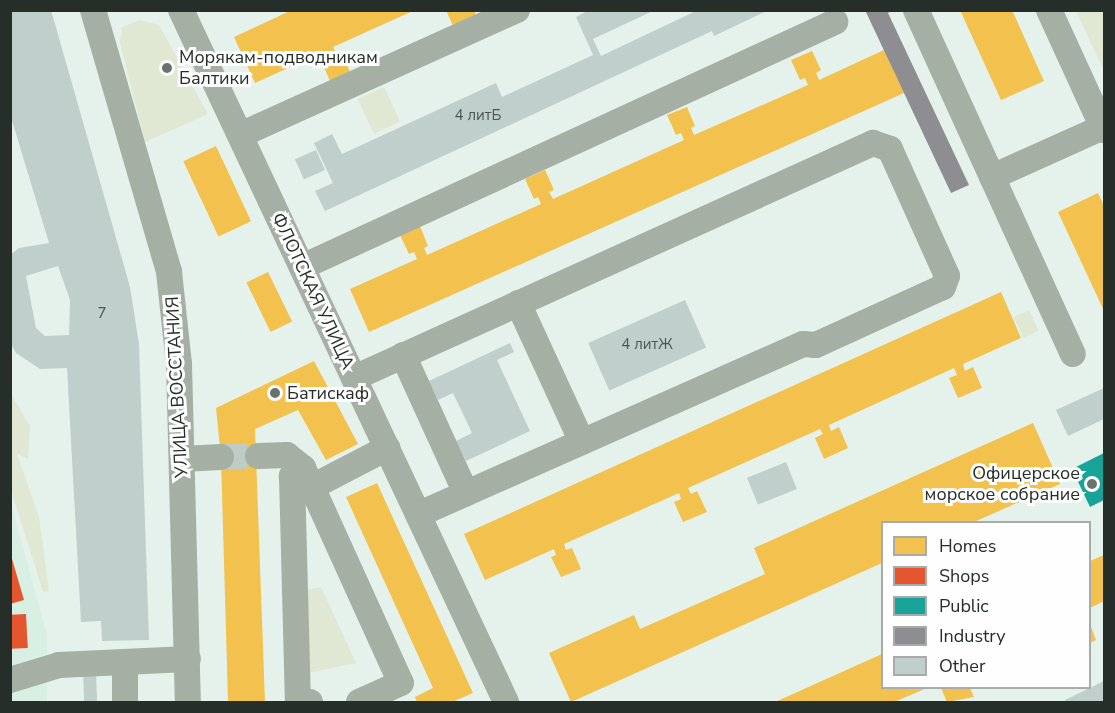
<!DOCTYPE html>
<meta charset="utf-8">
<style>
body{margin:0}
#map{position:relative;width:1115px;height:713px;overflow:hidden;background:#e5f2ec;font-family:"Nunito Sans",sans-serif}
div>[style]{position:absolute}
.built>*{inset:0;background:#d8f0e4}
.green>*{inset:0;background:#e0e7d2;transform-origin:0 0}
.homes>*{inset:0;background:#f2c14e;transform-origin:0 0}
.shops>*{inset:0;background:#e4572e;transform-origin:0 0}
.public>*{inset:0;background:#17a398}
.industry>*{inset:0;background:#8d8d92}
.building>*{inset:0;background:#c0cfcc;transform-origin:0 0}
.minor-tunnel>*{height:26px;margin-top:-13px;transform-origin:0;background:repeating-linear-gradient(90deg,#bfcbc5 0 26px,transparent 0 39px)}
.minor>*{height:26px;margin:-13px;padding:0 13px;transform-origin:13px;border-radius:13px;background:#a5afa4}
.dots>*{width:16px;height:16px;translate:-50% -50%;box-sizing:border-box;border:3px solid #fefefe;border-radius:50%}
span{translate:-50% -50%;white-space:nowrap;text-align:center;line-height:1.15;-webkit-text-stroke:6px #fefefe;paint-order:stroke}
.number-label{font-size:15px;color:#4c5652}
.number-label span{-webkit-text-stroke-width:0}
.poi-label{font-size:18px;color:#252e29}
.left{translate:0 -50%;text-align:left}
.right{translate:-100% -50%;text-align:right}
.street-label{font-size:18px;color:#252e29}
.frame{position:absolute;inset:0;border:12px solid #252e29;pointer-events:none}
.legend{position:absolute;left:881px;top:521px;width:210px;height:168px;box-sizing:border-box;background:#fefefe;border:2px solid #a7aba9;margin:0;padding:8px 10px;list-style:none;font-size:18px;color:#252e29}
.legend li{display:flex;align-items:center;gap:12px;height:30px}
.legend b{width:30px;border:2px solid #a7aba9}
</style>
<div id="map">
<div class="built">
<i style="clip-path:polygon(10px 500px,47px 634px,47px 702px,11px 702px)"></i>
</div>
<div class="green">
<i style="clip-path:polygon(1076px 11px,1104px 11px,1104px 71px)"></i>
<i style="clip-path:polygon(140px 20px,159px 25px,208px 114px,145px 142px,120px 43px,122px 27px)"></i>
<i style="left:384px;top:87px;width:38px;height:29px;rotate:65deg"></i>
<i style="left:1029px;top:310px;width:23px;height:17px;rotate:65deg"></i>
<i style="clip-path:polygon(11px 394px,30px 426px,28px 459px,17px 454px,39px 517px,49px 591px,43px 592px,11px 490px)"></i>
<i style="clip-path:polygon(321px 587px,356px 663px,304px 674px,299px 591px)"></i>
</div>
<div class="homes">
<i style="clip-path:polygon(292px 10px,415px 10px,333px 47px,336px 54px,341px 51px,350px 72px,330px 81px,321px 60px,326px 58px,323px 52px,255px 83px,234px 37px)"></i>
<i style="clip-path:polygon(446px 10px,474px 10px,476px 15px,453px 26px)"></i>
<i style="clip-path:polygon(960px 10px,1012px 10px,1044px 81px,1001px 100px)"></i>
<i style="clip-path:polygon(884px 50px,904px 93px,369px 332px,350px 289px,417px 259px,414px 252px,409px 254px,400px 235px,420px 226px,428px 246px,424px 248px,427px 255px,541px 204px,538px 197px,534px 199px,525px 179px,545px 170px,554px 190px,549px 192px,553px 199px,684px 140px,681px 133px,676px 135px,667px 115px,687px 107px,695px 126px,691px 128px,694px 135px,808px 85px,805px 78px,800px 80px,791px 60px,812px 51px,821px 70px,816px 73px,819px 80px)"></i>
<i style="left:216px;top:146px;width:83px;height:36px;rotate:65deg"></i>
<i style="clip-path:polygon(1098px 193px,1104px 206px,1104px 311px,1058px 212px)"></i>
<i style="left:268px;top:272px;width:55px;height:24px;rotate:64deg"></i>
<i style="clip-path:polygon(1001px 292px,1021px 338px,963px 364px,965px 371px,973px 367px,982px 388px,958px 398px,949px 378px,957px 375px,954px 368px,829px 425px,831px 431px,839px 427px,848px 448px,824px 459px,815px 438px,823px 434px,820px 429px,688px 488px,691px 494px,697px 491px,707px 512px,683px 522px,674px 502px,681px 499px,679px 493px,564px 544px,566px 550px,572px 548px,581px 569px,561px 577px,551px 557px,556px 555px,554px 549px,485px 580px,464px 534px)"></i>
<i style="clip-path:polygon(314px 361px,358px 444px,326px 460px,298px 410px,255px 429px,265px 702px,228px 702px,221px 458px,216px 408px)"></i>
<i style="clip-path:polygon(1033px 423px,1060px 484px,974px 522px,882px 522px,882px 563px,571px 702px,549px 653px,634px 615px,640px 629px,765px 574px,754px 548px)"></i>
<i style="clip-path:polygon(377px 483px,473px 693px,452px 702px,417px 702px,415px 697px,433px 688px,346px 497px)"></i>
<i style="clip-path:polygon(1104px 555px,1104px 601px,1090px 608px,1090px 561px)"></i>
<i style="clip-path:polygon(1090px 624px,1096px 640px,1090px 643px)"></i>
<i style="clip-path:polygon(882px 654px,882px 688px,927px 688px,894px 702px,775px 702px)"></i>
<i style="clip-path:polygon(941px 688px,970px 688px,974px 697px,947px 702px)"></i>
</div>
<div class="shops">
<i style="clip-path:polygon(10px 552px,24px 600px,10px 604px)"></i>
<i style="left:26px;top:614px;width:34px;height:16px;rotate:87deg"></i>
</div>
<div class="public">
<i style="clip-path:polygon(1104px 453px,1104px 500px,1090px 507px,1072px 469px)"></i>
</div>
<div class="industry">
<i style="clip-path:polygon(865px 10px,893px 10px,888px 13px,969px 185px,951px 193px)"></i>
</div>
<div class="building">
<i style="clip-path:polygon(evenodd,10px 10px,51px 10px,130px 287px,139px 344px,149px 640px,102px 641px,101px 621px,81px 622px,67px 368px,40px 369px,16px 353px,10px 342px,10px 255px,19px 248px,49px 243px,10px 114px,10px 10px,58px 266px,70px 300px,69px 335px,45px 336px,36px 328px,26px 276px,58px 266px)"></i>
<i style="clip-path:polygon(589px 10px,655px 10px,593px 39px,601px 56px,698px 10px,769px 10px,714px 36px,712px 31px,325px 211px,315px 191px,333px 183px,314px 143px,332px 134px,342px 154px,496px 83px,502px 97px,593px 55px,576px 17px)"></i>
<i style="left:316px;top:150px;width:22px;height:23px;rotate:66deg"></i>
<i style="left:685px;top:300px;width:52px;height:106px;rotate:66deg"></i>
<i style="clip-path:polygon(510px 343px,514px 352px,497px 360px,530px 431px,466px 461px,456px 441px,472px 433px,453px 393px,438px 400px,429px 381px)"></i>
<i style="clip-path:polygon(1104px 388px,1104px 419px,1068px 436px,1056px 410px)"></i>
<i style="left:786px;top:462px;width:29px;height:42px;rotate:68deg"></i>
<i style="left:96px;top:670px;width:32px;height:13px;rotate:88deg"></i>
<i style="clip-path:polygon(1104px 681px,1104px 702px,1066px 702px,1065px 700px)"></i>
</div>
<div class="minor-tunnel">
<i style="left:221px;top:457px;width:37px;rotate:-2deg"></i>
</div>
<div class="minor">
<i style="left:93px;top:10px;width:273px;rotate:73.8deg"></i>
<i style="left:169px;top:272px;width:93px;rotate:83.8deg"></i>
<i style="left:179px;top:364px;width:338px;rotate:88.5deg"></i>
<i style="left:181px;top:10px;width:765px;rotate:64.84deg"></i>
<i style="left:916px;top:10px;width:378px;rotate:65.5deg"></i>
<i style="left:1049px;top:10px;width:132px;rotate:65.4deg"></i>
<i style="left:240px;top:135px;width:304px;rotate:-24.3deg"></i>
<i style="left:992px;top:177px;width:122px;rotate:-24.2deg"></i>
<i style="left:302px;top:267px;width:587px;rotate:-24.69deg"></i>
<i style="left:518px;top:303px;width:153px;rotate:65.3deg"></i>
<i style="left:403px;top:355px;width:152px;rotate:65.5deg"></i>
<i style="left:354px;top:378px;width:570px;rotate:-24.36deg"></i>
<i style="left:873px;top:143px;width:18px;rotate:19deg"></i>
<i style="left:890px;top:149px;width:139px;rotate:65.8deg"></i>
<i style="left:947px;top:276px;width:12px;rotate:110deg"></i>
<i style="left:943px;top:287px;width:140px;rotate:155.5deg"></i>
<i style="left:816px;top:345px;width:13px;rotate:-176deg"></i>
<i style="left:803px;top:344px;width:421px;rotate:156.1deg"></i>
<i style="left:258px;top:456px;width:29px;rotate:-2deg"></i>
<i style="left:287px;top:455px;width:21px;rotate:39deg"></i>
<i style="left:303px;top:468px;width:21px;rotate:65deg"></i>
<i style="left:312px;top:487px;width:85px;rotate:-27.5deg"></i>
<i style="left:182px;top:459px;width:39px;rotate:-3deg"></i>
<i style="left:303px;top:468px;width:14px;rotate:144deg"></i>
<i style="left:292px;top:476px;width:226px;rotate:88.5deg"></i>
<i style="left:298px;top:702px;width:12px"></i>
<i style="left:312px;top:487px;width:215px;rotate:65.6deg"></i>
<i style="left:401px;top:683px;width:46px;rotate:155.7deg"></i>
<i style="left:125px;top:662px;width:40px;rotate:90deg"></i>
<i style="left:10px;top:680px;width:51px;rotate:-17deg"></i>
<i style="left:59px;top:665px;width:129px;rotate:-2.7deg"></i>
</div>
<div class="dots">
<i style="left:167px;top:68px;background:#68736d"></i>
<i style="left:275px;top:393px;background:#68736d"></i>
<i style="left:1092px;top:484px;background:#68736d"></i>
</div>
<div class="number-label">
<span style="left:478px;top:116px">4 литБ</span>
<span style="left:102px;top:314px">7</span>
<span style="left:647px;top:345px">4 литЖ</span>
</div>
<div class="poi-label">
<span class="left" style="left:179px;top:68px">Морякам-подводникам<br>Балтики</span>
<span class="left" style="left:287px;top:393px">Батискаф</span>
<span class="right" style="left:1080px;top:484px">Офицерское<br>морское собрание</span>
</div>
<div class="street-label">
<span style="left:313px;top:291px;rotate:65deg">ФЛОТСКАЯ УЛИЦА</span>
<span style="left:177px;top:387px;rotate:-93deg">УЛИЦА ВОССТАНИЯ</span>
</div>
<div class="frame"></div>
<ul class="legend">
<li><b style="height:16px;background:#f2c14e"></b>Homes</li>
<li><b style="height:16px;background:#e4572e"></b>Shops</li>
<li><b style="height:16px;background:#17a398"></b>Public</li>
<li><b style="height:16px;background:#8d8d92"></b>Industry</li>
<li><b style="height:16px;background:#c0cfcc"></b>Other</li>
</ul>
</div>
